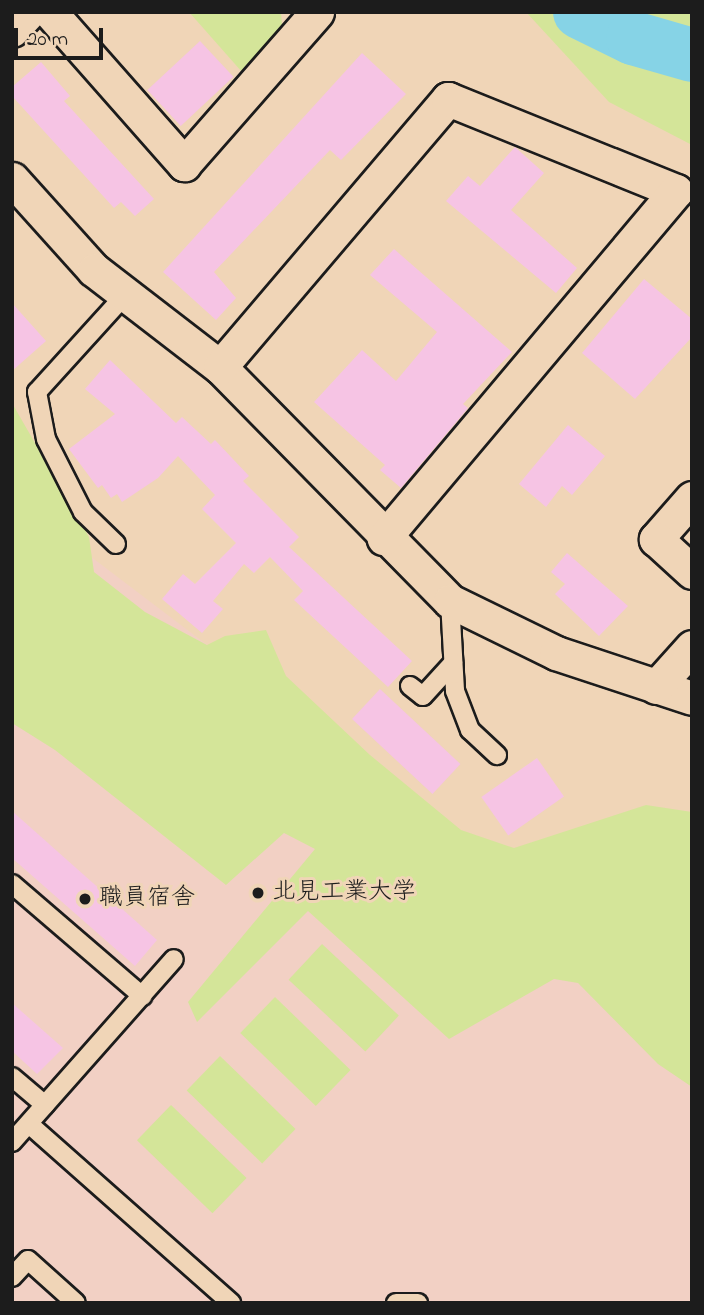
<!DOCTYPE html>
<meta charset="utf-8">
<style>
body{margin:0}
#map{position:relative;width:704px;height:1315px;overflow:hidden;background:#f0d5b7;font-family:"Indie Flower","Klee One",sans-serif}
div>[style]{position:absolute}
.built>*{inset:0;background:#f2d0c4}
.green>*{inset:0;background:#d4e599;transform-origin:0 0}
.river>*{height:54px;margin:-27px;padding:0 27px;transform-origin:27px;border-radius:27px;background:#86d3e6}
.building>*{inset:0;background:#f6c4e4;transform-origin:0 0}
.roads{filter:drop-shadow(2px 0 #1c1c1c) drop-shadow(-2px 0 #1c1c1c) drop-shadow(0 2px #1c1c1c) drop-shadow(0 -2px #1c1c1c)}
.service>*{height:18px;margin:-9px;padding:0 9px;transform-origin:9px;border-radius:9px;background:#f0d5b7}
.minor>*{height:33px;margin:-16.5px;padding:0 16.5px;transform-origin:16.5px;border-radius:16.5px;background:#f0d5b7}
.dots>*{width:19px;height:19px;translate:-50% -50%;box-sizing:border-box;border:4px solid #f0d5b7;border-radius:50%}
span{translate:-50% -50%;white-space:nowrap;text-align:center;line-height:1.15;-webkit-text-stroke:6px #f0d5b7;paint-order:stroke}
.poi-label{font-size:24px;color:#1c1c1c}
.left{translate:0 -50%;text-align:left}
.frame{position:absolute;inset:0;border:14px solid #1c1c1c;pointer-events:none}
.scale{position:absolute;left:14px;top:28px;width:89px;height:32px;box-sizing:border-box;border:4px solid #1c1c1c;border-top:0;padding-left:9px;font-size:21px;line-height:24px;white-space:nowrap;color:#1c1c1c;-webkit-text-stroke:5px #f0d5b7;paint-order:stroke}
</style>
<div id="map">
<div class="built">
<i style="clip-path:polygon(12px 480px,82px 550px,314px 726px,692px 1060px,692px 1303px,12px 1303px)"></i>
</div>
<div class="green">
<i style="clip-path:polygon(189px 12px,281px 12px,282px 25px,242px 72px)"></i>
<i style="clip-path:polygon(526px 12px,692px 12px,692px 145px,609px 102px)"></i>
<i style="clip-path:polygon(12px 403px,89px 537px,94px 572px,145px 612px,207px 645px,225px 636px,266px 630px,286px 676px,370px 755px,461px 830px,514px 848px,646px 805px,692px 812px,692px 1087px,658px 1064px,578px 983px,554px 979px,449px 1039px,308px 911px,197px 1022px,188px 1002px,315px 849px,284px 833px,226px 885px,55px 750px,12px 723px)"></i>
<i style="left:322px;top:944px;width:105px;height:49px;rotate:43deg"></i>
<i style="left:275px;top:997px;width:105px;height:50px;rotate:44deg"></i>
<i style="left:220px;top:1056px;width:105px;height:48px;rotate:44deg"></i>
<i style="left:171px;top:1105px;width:105px;height:49px;rotate:44deg"></i>
</div>
<div class="river">
<i style="left:580px;top:12px;width:59px;rotate:26.1deg"></i>
<i style="left:633px;top:38px;width:61px;rotate:16.1deg"></i>
</div>
<div class="building">
<i style="left:200px;top:41px;width:49px;height:72px;rotate:47deg"></i>
<i style="clip-path:polygon(362px 53px,406px 94px,341px 160px,330px 150px,214px 272px,236px 298px,216px 320px,163px 272px)"></i>
<i style="clip-path:polygon(41px 62px,70px 96px,64px 101px,154px 199px,135px 216px,121px 202px,114px 208px,12px 96px,12px 87px)"></i>
<i style="clip-path:polygon(515px 147px,544px 173px,511px 210px,577px 268px,556px 293px,446px 201px,468px 176px,480px 186px)"></i>
<i style="clip-path:polygon(394px 249px,512px 352px,463px 404px,468px 408px,401px 488px,380px 470px,385px 465px,314px 402px,362px 350px,396px 381px,437px 332px,370px 275px)"></i>
<i style="clip-path:polygon(644px 279px,692px 319px,692px 337px,635px 399px,582px 353px)"></i>
<i style="clip-path:polygon(12px 303px,46px 341px,12px 371px)"></i>
<i style="clip-path:polygon(110px 360px,176px 423px,182px 417px,211px 444px,215px 440px,249px 476px,243px 481px,299px 537px,289px 547px,412px 661px,388px 687px,294px 600px,303px 591px,270px 557px,254px 573px,244px 564px,213px 601px,223px 609px,202px 633px,162px 599px,183px 574px,195px 584px,236px 543px,202px 509px,215px 495px,178px 456px,158px 478px,122px 502px,117px 494px,111px 498px,102px 485px,98px 488px,69px 449px,115px 414px,85px 389px)"></i>
<i style="clip-path:polygon(568px 425px,605px 456px,572px 495px,562px 486px,546px 507px,519px 484px)"></i>
<i style="clip-path:polygon(567px 553px,628px 606px,599px 636px,555px 594px,565px 584px,551px 572px)"></i>
<i style="left:380px;top:689px;width:110px;height:41px;rotate:43deg"></i>
<i style="left:537px;top:758px;width:47px;height:68px;rotate:55deg"></i>
<i style="clip-path:polygon(12px 811px,157px 940px,135px 966px,12px 858px)"></i>
<i style="clip-path:polygon(12px 1003px,63px 1048px,37px 1074px,12px 1051px)"></i>
</div>
<div class="roads">
<div class="service">
<i style="left:116px;top:544px;width:46px;rotate:-135.9deg"></i>
<i style="left:83px;top:512px;width:82px;rotate:-116.9deg"></i>
<i style="left:46px;top:439px;width:48px;rotate:-100.8deg"></i>
<i style="left:37px;top:392px;width:130px;rotate:-47.8deg"></i>
<i style="left:450px;top:601px;width:90px;rotate:86.8deg"></i>
<i style="left:455px;top:691px;width:42px;rotate:69deg"></i>
<i style="left:470px;top:730px;width:37px;rotate:43deg"></i>
<i style="left:410px;top:686px;width:16px;rotate:38deg"></i>
<i style="left:423px;top:696px;width:45px;rotate:-47.7deg"></i>
<i style="left:12px;top:884px;width:172px;rotate:40.7deg"></i>
<i style="left:12px;top:1077px;width:43px;rotate:40.3deg"></i>
<i style="left:29px;top:1124px;width:270px;rotate:41.5deg"></i>
<i style="left:12px;top:1142px;width:244px;rotate:-48.5deg"></i>
<i style="left:12px;top:1277px;width:23px;rotate:-47deg"></i>
<i style="left:28px;top:1260px;width:64px;rotate:41.9deg"></i>
<i style="left:396px;top:1303px;width:22px"></i>
</div>
<div class="minor">
<i style="left:50px;top:12px;width:203px;rotate:48.6deg"></i>
<i style="left:184px;top:164px;width:202px;rotate:-48.8deg"></i>
<i style="left:12px;top:30px;width:25px;rotate:-47deg"></i>
<i style="left:12px;top:179px;width:122px;rotate:48deg"></i>
<i style="left:94px;top:270px;width:159px;rotate:37.6deg"></i>
<i style="left:220px;top:367px;width:328px;rotate:45.5deg"></i>
<i style="left:450px;top:601px;width:118px;rotate:26.1deg"></i>
<i style="left:556px;top:653px;width:143px;rotate:18.3deg"></i>
<i style="left:220px;top:367px;width:352px;rotate:-49.6deg"></i>
<i style="left:448px;top:99px;width:246px;rotate:22deg"></i>
<i style="left:676px;top:191px;width:454px;rotate:130.1deg"></i>
<i style="left:692px;top:498px;width:55px;rotate:131.3deg"></i>
<i style="left:656px;top:539px;width:49px;rotate:42.5deg"></i>
<i style="left:656px;top:687px;width:54px;rotate:-48deg"></i>
</div>
</div>
<div class="dots">
<i style="left:258px;top:893px;background:#1c1c1c"></i>
<i style="left:85px;top:899px;background:#1c1c1c"></i>
</div>
<div class="poi-label">
<span class="left" style="left:272px;top:893px">北見工業大学</span>
<span class="left" style="left:99px;top:899px">職員宿舎</span>
</div>
<div class="frame"></div>
<div class="scale">20 m</div>
</div>
